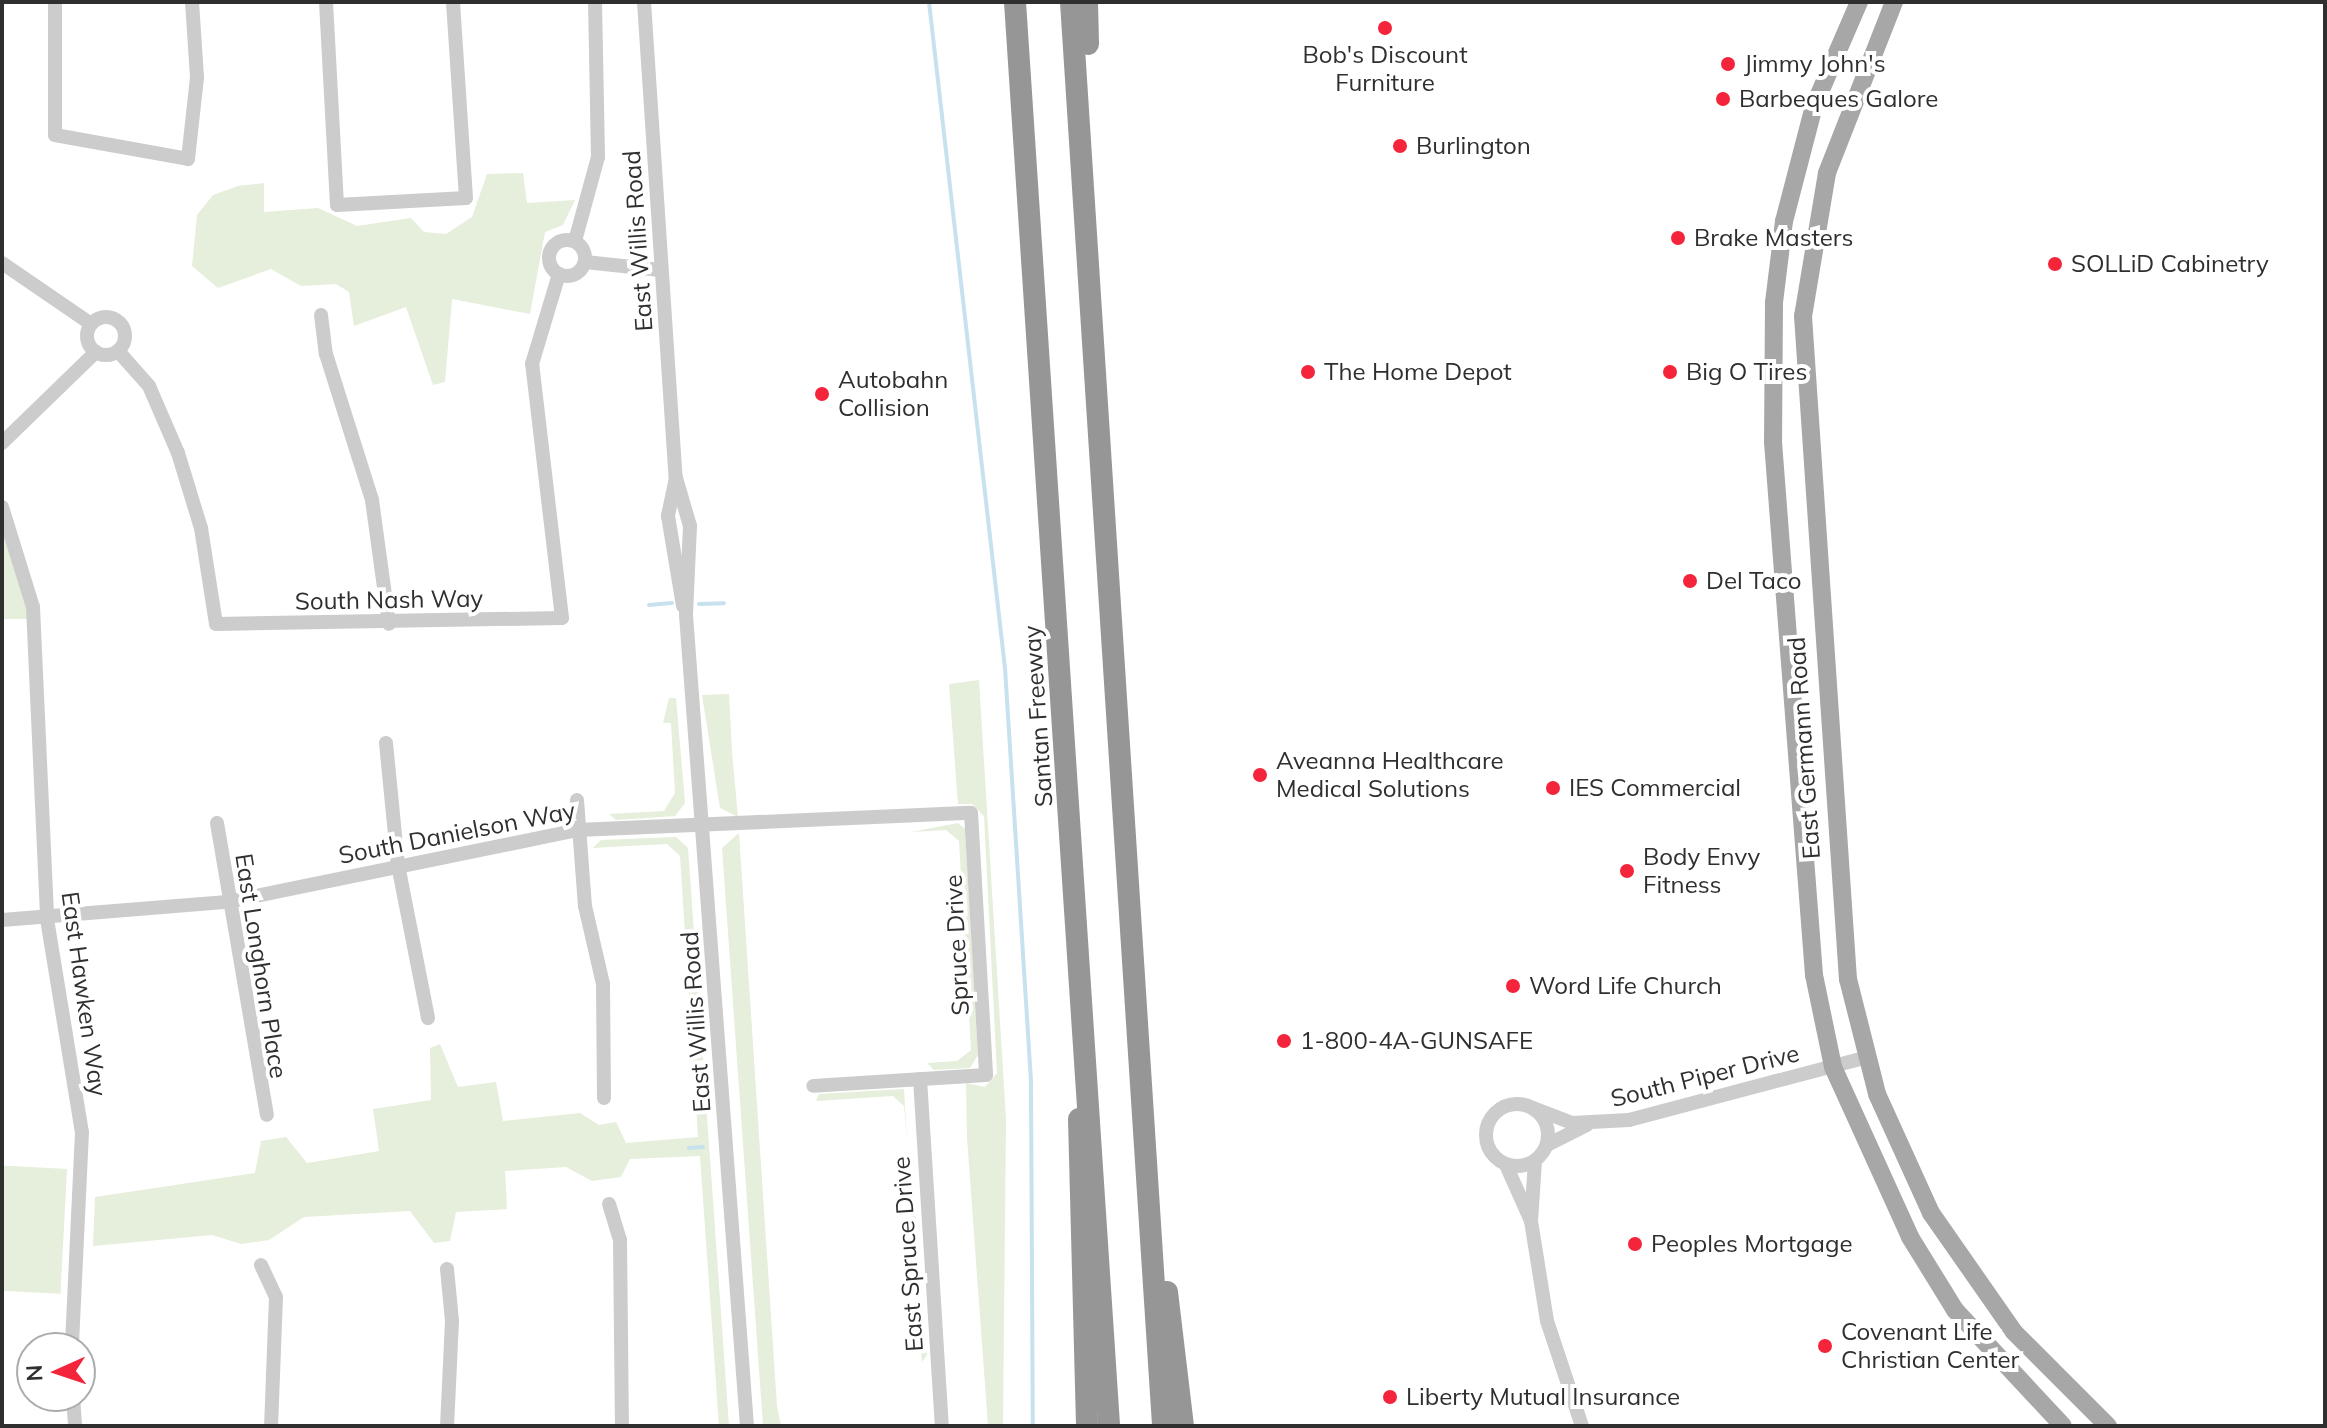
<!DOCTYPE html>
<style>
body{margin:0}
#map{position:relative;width:2327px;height:1428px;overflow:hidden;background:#fff;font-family:Mulish,sans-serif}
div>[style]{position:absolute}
.green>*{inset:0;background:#e6eedc;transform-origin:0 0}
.stream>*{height:4px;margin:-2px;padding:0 2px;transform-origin:2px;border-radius:2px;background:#c7e1ef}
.minor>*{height:14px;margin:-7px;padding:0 7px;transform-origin:7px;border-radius:7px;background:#ccc}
.minor>.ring{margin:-7px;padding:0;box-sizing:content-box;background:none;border:14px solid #ccc;border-radius:50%}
.major>*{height:18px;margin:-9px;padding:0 9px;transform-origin:9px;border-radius:9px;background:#a7a7a7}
.highway>*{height:22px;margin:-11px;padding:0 11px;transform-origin:11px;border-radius:11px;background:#969696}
.dots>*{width:22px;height:22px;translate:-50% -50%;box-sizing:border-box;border:4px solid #fff;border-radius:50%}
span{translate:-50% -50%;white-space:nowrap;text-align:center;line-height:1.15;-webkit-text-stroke:8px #fff;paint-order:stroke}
.poi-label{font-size:24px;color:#2f2f2f}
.left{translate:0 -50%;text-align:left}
.street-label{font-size:24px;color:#2f2f2f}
.frame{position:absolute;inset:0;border:4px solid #2f2f2f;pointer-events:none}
.north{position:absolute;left:16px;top:1332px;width:80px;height:80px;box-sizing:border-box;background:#fff;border:2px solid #acacac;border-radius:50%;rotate:267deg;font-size:22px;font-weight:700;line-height:32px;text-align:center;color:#2f2f2f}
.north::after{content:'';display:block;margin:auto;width:28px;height:36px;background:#f4243b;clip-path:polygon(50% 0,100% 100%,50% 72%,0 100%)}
</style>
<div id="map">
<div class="green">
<i style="clip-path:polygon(523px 173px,527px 203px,575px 200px,563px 225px,545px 232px,530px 314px,452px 299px,445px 382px,433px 385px,406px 307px,354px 326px,349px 292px,336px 284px,301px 286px,271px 269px,218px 288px,192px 266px,197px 215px,213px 195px,238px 186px,264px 183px,264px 212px,318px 208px,357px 226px,411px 218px,424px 232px,446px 234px,472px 217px,487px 174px)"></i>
<i style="clip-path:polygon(2px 508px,33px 619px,2px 619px)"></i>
<i style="clip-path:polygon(979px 680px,1006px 1119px,1003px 1426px,988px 1426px,967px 1138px,966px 1083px,985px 1087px,997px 1073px,984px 816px,972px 804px,958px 804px,949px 684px)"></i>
<i style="clip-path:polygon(729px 694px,732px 752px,738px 817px,720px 808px,702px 695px)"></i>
<i style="clip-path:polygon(669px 698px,676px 698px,685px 803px,675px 816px,616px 820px,609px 814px,664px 811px,675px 793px,671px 723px,663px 723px)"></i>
<i style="clip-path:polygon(958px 823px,965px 829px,978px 1055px,970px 1068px,934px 1070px,927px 1063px,957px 1061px,971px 1050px,959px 841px,946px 830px,911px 832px)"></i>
<i style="clip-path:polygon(739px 833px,777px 1406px,781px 1426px,763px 1426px,722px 848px)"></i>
<i style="clip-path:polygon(676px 837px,688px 848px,729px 1426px,719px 1426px,700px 1156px,630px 1159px,621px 1177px,592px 1181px,566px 1167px,505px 1171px,507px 1209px,456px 1212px,450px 1241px,434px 1243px,410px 1211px,304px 1217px,269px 1240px,241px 1244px,212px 1235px,93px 1246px,95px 1197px,255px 1173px,261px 1141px,286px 1137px,307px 1163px,379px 1151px,373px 1109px,431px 1100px,430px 1048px,440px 1044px,458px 1087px,496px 1082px,503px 1121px,580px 1113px,599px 1125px,616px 1122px,626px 1143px,698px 1137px,680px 856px,667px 844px,593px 848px,601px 840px)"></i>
<i style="clip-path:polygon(904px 1089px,907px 1142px,904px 1106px,893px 1096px,816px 1101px,819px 1094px)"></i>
<i style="clip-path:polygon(908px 1156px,919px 1245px,914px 1252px)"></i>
<i style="left:67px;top:1169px;width:125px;height:65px;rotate:93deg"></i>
<i style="clip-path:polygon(915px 1264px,927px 1355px,922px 1362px)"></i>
</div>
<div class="stream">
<i style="left:929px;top:2px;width:670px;rotate:83.49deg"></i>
<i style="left:1005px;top:668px;width:417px;rotate:86.4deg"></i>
<i style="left:1031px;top:1084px;width:342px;rotate:89.7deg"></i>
<i style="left:699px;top:604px;width:25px;rotate:-2deg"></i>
<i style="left:649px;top:605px;width:23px;rotate:-5deg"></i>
<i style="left:689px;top:1148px;width:14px;rotate:-4deg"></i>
</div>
<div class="minor">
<i style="left:55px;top:2px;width:133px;rotate:90deg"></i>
<i style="left:55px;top:135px;width:135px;rotate:10.2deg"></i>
<i style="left:188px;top:159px;width:82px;rotate:-83.7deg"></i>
<i style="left:197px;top:77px;width:75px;rotate:-93.8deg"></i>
<i style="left:326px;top:2px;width:203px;rotate:86.9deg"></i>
<i style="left:337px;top:205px;width:129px;rotate:-3.1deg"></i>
<i style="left:466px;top:198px;width:196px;rotate:-93.8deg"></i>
<i style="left:644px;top:2px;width:477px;rotate:86.2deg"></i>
<i style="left:676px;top:478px;width:39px;rotate:102deg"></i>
<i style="left:668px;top:516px;width:91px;rotate:80.5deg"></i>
<i class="ring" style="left:549px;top:240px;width:22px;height:22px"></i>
<i style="left:575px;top:241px;width:87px;rotate:-74.7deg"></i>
<i style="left:598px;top:157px;width:155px;rotate:-91.1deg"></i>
<i style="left:585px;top:262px;width:76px;rotate:6deg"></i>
<i style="left:2px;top:263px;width:108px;rotate:34.4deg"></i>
<i style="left:321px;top:315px;width:39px;rotate:83deg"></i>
<i style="left:326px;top:354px;width:153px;rotate:72.5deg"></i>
<i style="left:372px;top:500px;width:125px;rotate:82.2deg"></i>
<i class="ring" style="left:87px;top:317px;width:24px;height:24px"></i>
<i style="left:118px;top:351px;width:47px;rotate:48.5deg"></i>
<i style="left:149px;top:386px;width:73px;rotate:66.6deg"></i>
<i style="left:178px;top:453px;width:78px;rotate:73deg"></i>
<i style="left:201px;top:528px;width:97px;rotate:81.1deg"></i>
<i style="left:216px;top:624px;width:346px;rotate:-1deg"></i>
<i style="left:562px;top:618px;width:256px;rotate:-96.7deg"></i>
<i style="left:532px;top:364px;width:94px;rotate:-73.3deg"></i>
<i style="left:2px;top:443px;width:131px;rotate:-44.1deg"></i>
<i style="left:676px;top:478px;width:50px;rotate:73.7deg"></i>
<i style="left:690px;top:526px;width:89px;rotate:92.6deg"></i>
<i style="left:686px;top:615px;width:813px;rotate:85.7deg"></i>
<i style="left:2px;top:507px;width:105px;rotate:72.8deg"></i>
<i style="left:33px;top:607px;width:312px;rotate:87.4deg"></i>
<i style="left:47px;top:919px;width:216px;rotate:80.7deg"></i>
<i style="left:82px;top:1132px;width:216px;rotate:92.7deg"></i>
<i style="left:386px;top:743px;width:123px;rotate:84.4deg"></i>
<i style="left:398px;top:865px;width:156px;rotate:78.9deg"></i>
<i style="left:577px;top:800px;width:106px;rotate:85.7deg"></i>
<i style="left:585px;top:906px;width:80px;rotate:77deg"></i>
<i style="left:603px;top:984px;width:114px;rotate:89.5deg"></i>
<i style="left:217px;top:823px;width:296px;rotate:80.3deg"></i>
<i style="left:2px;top:920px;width:226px;rotate:-4.6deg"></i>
<i style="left:227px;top:902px;width:358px;rotate:-11.6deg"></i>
<i style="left:578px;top:830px;width:393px;rotate:-2.5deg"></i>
<i style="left:971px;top:813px;width:262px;rotate:86.7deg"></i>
<i style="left:986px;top:1075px;width:173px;rotate:176.4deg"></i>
<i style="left:920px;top:1079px;width:348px;rotate:86.4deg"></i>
<i class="ring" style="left:1486px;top:1104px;width:48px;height:48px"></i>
<i style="left:1533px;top:1108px;width:42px;rotate:21deg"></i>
<i style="left:1572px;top:1123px;width:57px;rotate:-3deg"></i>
<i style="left:1629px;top:1120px;width:243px;rotate:-14.8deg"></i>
<i style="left:1547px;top:1145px;width:45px;rotate:-26.6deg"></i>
<i style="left:1535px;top:1161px;width:60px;rotate:93.8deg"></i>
<i style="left:1531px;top:1221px;width:101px;rotate:80.9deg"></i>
<i style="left:1547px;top:1321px;width:111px;rotate:71.6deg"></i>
<i style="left:1506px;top:1165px;width:61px;rotate:65.9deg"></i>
<i style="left:609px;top:1204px;width:38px;rotate:73deg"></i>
<i style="left:620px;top:1240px;width:186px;rotate:89.4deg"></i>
<i style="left:261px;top:1265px;width:35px;rotate:65deg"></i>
<i style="left:276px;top:1297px;width:129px;rotate:92.2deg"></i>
<i style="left:447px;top:1269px;width:52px;rotate:84.5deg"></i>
<i style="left:452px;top:1321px;width:105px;rotate:92.7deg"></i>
<i style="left:73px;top:1396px;width:30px;rotate:86deg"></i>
</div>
<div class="major">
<i style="left:1859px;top:2px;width:113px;rotate:113.4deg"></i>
<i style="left:1814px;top:106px;width:119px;rotate:104.6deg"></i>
<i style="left:1784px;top:221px;width:83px;rotate:97deg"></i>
<i style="left:1774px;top:303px;width:139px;rotate:90.4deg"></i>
<i style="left:1773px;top:442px;width:535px;rotate:85.6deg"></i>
<i style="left:1814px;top:975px;width:94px;rotate:78.3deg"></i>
<i style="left:1833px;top:1067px;width:187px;rotate:65.6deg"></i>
<i style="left:1910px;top:1237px;width:86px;rotate:58.3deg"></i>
<i style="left:1955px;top:1310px;width:158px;rotate:47deg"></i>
<i style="left:1894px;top:2px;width:184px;rotate:111.4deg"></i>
<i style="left:1827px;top:173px;width:145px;rotate:99.5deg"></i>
<i style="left:1803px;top:316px;width:665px;rotate:86.12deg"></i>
<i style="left:1848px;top:979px;width:119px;rotate:75.8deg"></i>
<i style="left:1877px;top:1094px;width:131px;rotate:65.6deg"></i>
<i style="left:1931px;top:1213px;width:145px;rotate:55.1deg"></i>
<i style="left:2014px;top:1332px;width:133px;rotate:45deg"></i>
</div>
<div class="highway">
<i style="left:1015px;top:2px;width:1427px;rotate:86.22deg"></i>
<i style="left:1071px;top:2px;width:1427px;rotate:86.3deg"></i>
<i style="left:1087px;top:2px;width:42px;rotate:88.6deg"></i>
<i style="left:1079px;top:1119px;width:307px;rotate:88.5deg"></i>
<i style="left:1167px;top:1292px;width:135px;rotate:83.2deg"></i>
</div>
<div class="dots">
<i style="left:1385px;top:28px;background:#f4243b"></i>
<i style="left:1728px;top:64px;background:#f4243b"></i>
<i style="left:1723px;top:99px;background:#f4243b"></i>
<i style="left:1400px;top:146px;background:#f4243b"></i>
<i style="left:1678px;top:238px;background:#f4243b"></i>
<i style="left:2055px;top:264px;background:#f4243b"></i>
<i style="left:1308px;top:372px;background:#f4243b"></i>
<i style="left:1670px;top:372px;background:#f4243b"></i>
<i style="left:822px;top:394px;background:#f4243b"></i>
<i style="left:1690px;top:581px;background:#f4243b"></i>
<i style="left:1260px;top:775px;background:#f4243b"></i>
<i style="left:1553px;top:788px;background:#f4243b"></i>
<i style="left:1627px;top:871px;background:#f4243b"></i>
<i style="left:1513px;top:986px;background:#f4243b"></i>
<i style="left:1284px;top:1041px;background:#f4243b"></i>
<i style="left:1635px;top:1244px;background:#f4243b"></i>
<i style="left:1825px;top:1346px;background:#f4243b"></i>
<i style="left:1390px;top:1397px;background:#f4243b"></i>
</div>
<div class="poi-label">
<span style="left:1385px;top:69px">Bob's Discount<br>Furniture</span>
<span class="left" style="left:1744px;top:64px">Jimmy John's</span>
<span class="left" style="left:1739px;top:99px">Barbeques Galore</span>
<span class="left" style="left:1416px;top:146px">Burlington</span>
<span class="left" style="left:1694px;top:238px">Brake Masters</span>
<span class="left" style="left:2071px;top:264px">SOLLiD Cabinetry</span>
<span class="left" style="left:1324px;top:372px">The Home Depot</span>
<span class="left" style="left:1686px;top:372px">Big O Tires</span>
<span class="left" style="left:838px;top:394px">Autobahn<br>Collision</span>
<span class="left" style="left:1706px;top:581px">Del Taco</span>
<span class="left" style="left:1276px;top:775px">Aveanna Healthcare<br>Medical Solutions</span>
<span class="left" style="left:1569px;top:788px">IES Commercial</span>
<span class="left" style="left:1643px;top:871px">Body Envy<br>Fitness</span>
<span class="left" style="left:1529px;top:986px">Word Life Church</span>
<span class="left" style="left:1300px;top:1041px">1-800-4A-GUNSAFE</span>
<span class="left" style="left:1651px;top:1244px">Peoples Mortgage</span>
<span class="left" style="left:1841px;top:1346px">Covenant Life<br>Christian Center</span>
<span class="left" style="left:1406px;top:1397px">Liberty Mutual Insurance</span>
</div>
<div class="street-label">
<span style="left:638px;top:241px;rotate:-94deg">East Willis Road</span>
<span style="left:389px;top:600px;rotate:-1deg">South Nash Way</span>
<span style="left:1038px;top:716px;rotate:-94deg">Santan Freeway</span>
<span style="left:1804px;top:748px;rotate:-94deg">East Germann Road</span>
<span style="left:457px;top:833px;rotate:-11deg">South Danielson Way</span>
<span style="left:957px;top:945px;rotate:-93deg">Spruce Drive</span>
<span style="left:261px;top:966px;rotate:81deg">East Longhorn Place</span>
<span style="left:84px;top:994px;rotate:82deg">East Hawken Way</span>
<span style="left:696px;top:1022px;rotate:-94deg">East Willis Road</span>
<span style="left:1705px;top:1076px;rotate:-14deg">South Piper Drive</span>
<span style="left:908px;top:1254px;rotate:-94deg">East Spruce Drive</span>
</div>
<div class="frame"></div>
<div class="north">N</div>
</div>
